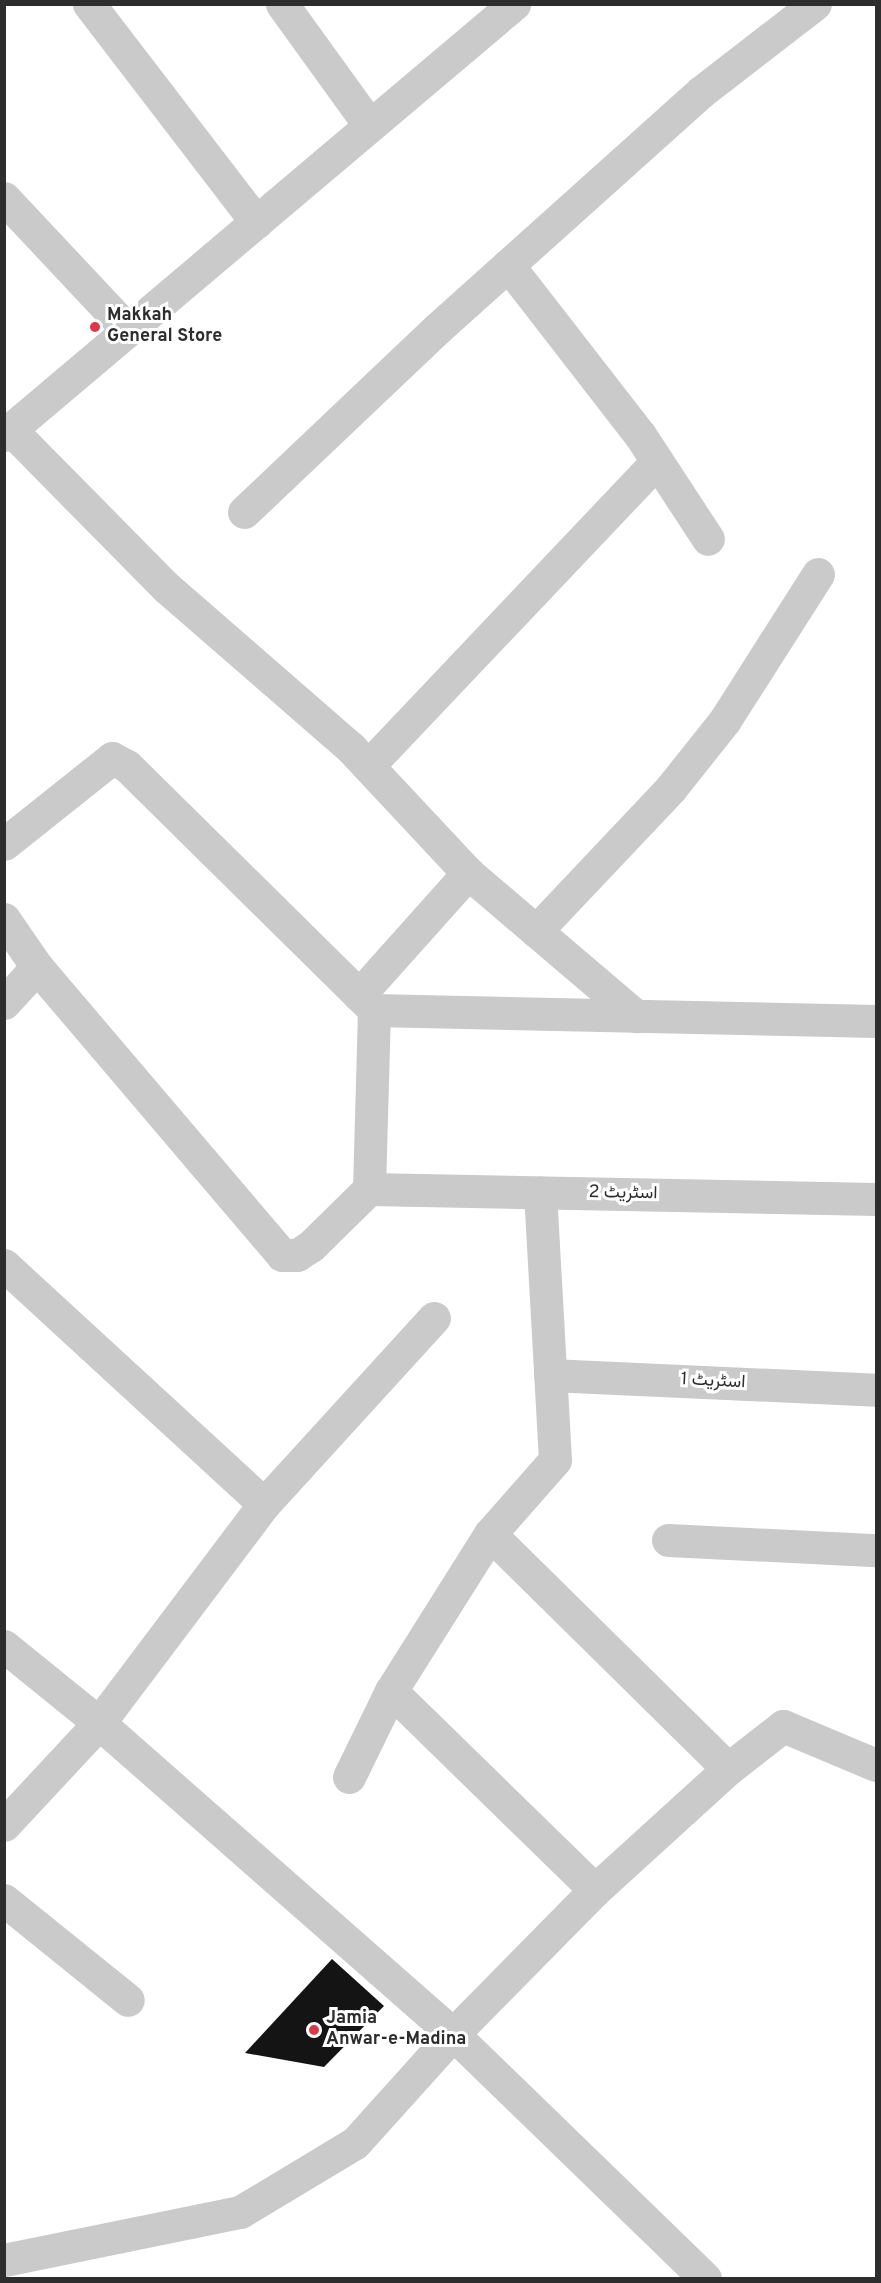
<!DOCTYPE html>
<meta charset="utf-8">
<style>
body{margin:0}
#map{position:relative;width:881px;height:2283px;overflow:hidden;background:#fff;font-family:Overpass,Vazirmatn,sans-serif}
div>[style]{position:absolute}
.building>*{inset:0;background:#141414}
.minor>*{height:33px;margin:-16.5px;padding:0 16.5px;transform-origin:16.5px;border-radius:16.5px;background:#cacaca}
.dots>*{width:16px;height:16px;translate:-50% -50%;box-sizing:border-box;border:3px solid #fff;border-radius:50%}
span{translate:-50% -50%;white-space:nowrap;text-align:center;line-height:1.15;-webkit-text-stroke:6px #fff;paint-order:stroke}
.poi-label{font-size:18px;color:#2d2d2d;font-weight:700}
.left{translate:0 -50%;text-align:left}
.street-label{font-size:18px;color:#2d2d2d}
.frame{position:absolute;inset:0;border:6px solid #2d2d2d;pointer-events:none}
</style>
<div id="map">
<div class="building">
<i style="clip-path:polygon(332px 1959px,384px 2006px,324px 2067px,245px 2053px)"></i>
</div>
<div class="minor">
<i style="left:89px;top:4px;width:275px;rotate:52.5deg"></i>
<i style="left:282px;top:4px;width:150px;rotate:54.2deg"></i>
<i style="left:4px;top:198px;width:181px;rotate:46.8deg"></i>
<i style="left:508px;top:265px;width:215px;rotate:52.2deg"></i>
<i style="left:640px;top:435px;width:124px;rotate:56.8deg"></i>
<i style="left:10px;top:429px;width:223px;rotate:45.4deg"></i>
<i style="left:167px;top:588px;width:244px;rotate:41deg"></i>
<i style="left:351px;top:748px;width:171px;rotate:46.9deg"></i>
<i style="left:4px;top:435px;width:668px;rotate:-40.2deg"></i>
<i style="left:244px;top:512px;width:267px;rotate:-43.5deg"></i>
<i style="left:438px;top:328px;width:353px;rotate:-41.9deg"></i>
<i style="left:701px;top:92px;width:144px;rotate:-37.7deg"></i>
<i style="left:368px;top:766px;width:420px;rotate:-46.5deg"></i>
<i style="left:4px;top:844px;width:138px;rotate:-38.5deg"></i>
<i style="left:112px;top:758px;width:17px;rotate:28deg"></i>
<i style="left:127px;top:766px;width:347px;rotate:44.6deg"></i>
<i style="left:374px;top:1010px;width:502px;rotate:1.26deg"></i>
<i style="left:4px;top:919px;width:58px;rotate:55.5deg"></i>
<i style="left:37px;top:967px;width:49px;rotate:132.5deg"></i>
<i style="left:536px;top:931px;width:197px;rotate:-46.6deg"></i>
<i style="left:671px;top:788px;width:87px;rotate:-51.5deg"></i>
<i style="left:725px;top:720px;width:173px;rotate:-57.5deg"></i>
<i style="left:37px;top:967px;width:378px;rotate:49.6deg"></i>
<i style="left:282px;top:1255px;width:15px"></i>
<i style="left:297px;top:1255px;width:17px;rotate:-33deg"></i>
<i style="left:311px;top:1246px;width:81px;rotate:-44.5deg"></i>
<i style="left:369px;top:1189px;width:179px;rotate:-88.4deg"></i>
<i style="left:359px;top:995px;width:164px;rotate:-48.2deg"></i>
<i style="left:468px;top:873px;width:221px;rotate:40.4deg"></i>
<i style="left:369px;top:1189px;width:507px;rotate:1.13deg"></i>
<i style="left:4px;top:1265px;width:353px;rotate:42.6deg"></i>
<i style="left:550px;top:1375px;width:326px;rotate:2.6deg"></i>
<i style="left:490px;top:1534px;width:334px;rotate:44.6deg"></i>
<i style="left:668px;top:1540px;width:208px;rotate:2.8deg"></i>
<i style="left:4px;top:1646px;width:122px;rotate:39deg"></i>
<i style="left:99px;top:1723px;width:471px;rotate:41.3deg"></i>
<i style="left:453px;top:2034px;width:351px;rotate:44.1deg"></i>
<i style="left:391px;top:1691px;width:285px;rotate:44.3deg"></i>
<i style="left:349px;top:1777px;width:96px;rotate:-64deg"></i>
<i style="left:391px;top:1691px;width:186px;rotate:-57.8deg"></i>
<i style="left:490px;top:1534px;width:98px;rotate:-48.7deg"></i>
<i style="left:555px;top:1460px;width:268px;rotate:-93.2deg"></i>
<i style="left:4px;top:1825px;width:139px;rotate:-47deg"></i>
<i style="left:99px;top:1723px;width:274px;rotate:-53deg"></i>
<i style="left:264px;top:1504px;width:252px;rotate:-47.6deg"></i>
<i style="left:4px;top:1900px;width:159px;rotate:38.9deg"></i>
<i style="left:4px;top:2260px;width:241px;rotate:-11.5deg"></i>
<i style="left:240px;top:2212px;width:134px;rotate:-31deg"></i>
<i style="left:355px;top:2143px;width:147px;rotate:-48deg"></i>
<i style="left:453px;top:2034px;width:202px;rotate:-45.4deg"></i>
<i style="left:595px;top:1890px;width:180px;rotate:-42.3deg"></i>
<i style="left:728px;top:1769px;width:70px;rotate:-38deg"></i>
<i style="left:783px;top:1726px;width:101px;rotate:22.8deg"></i>
</div>
<div class="dots">
<i style="left:95px;top:327px;background:#db3947"></i>
<i style="left:314px;top:2030px;background:#db3947"></i>
</div>
<div class="poi-label">
<span class="left" style="left:107px;top:327px">Makkah<br>General Store</span>
<span class="left" style="left:326px;top:2030px">Jamia<br>Anwar-e-Madina</span>
</div>
<div class="street-label">
<span style="left:623px;top:1194px;rotate:1deg">اسٹریٹ 2</span>
<span style="left:713px;top:1382px;rotate:3deg">اسٹریٹ 1</span>
</div>
<div class="frame"></div>
</div>
